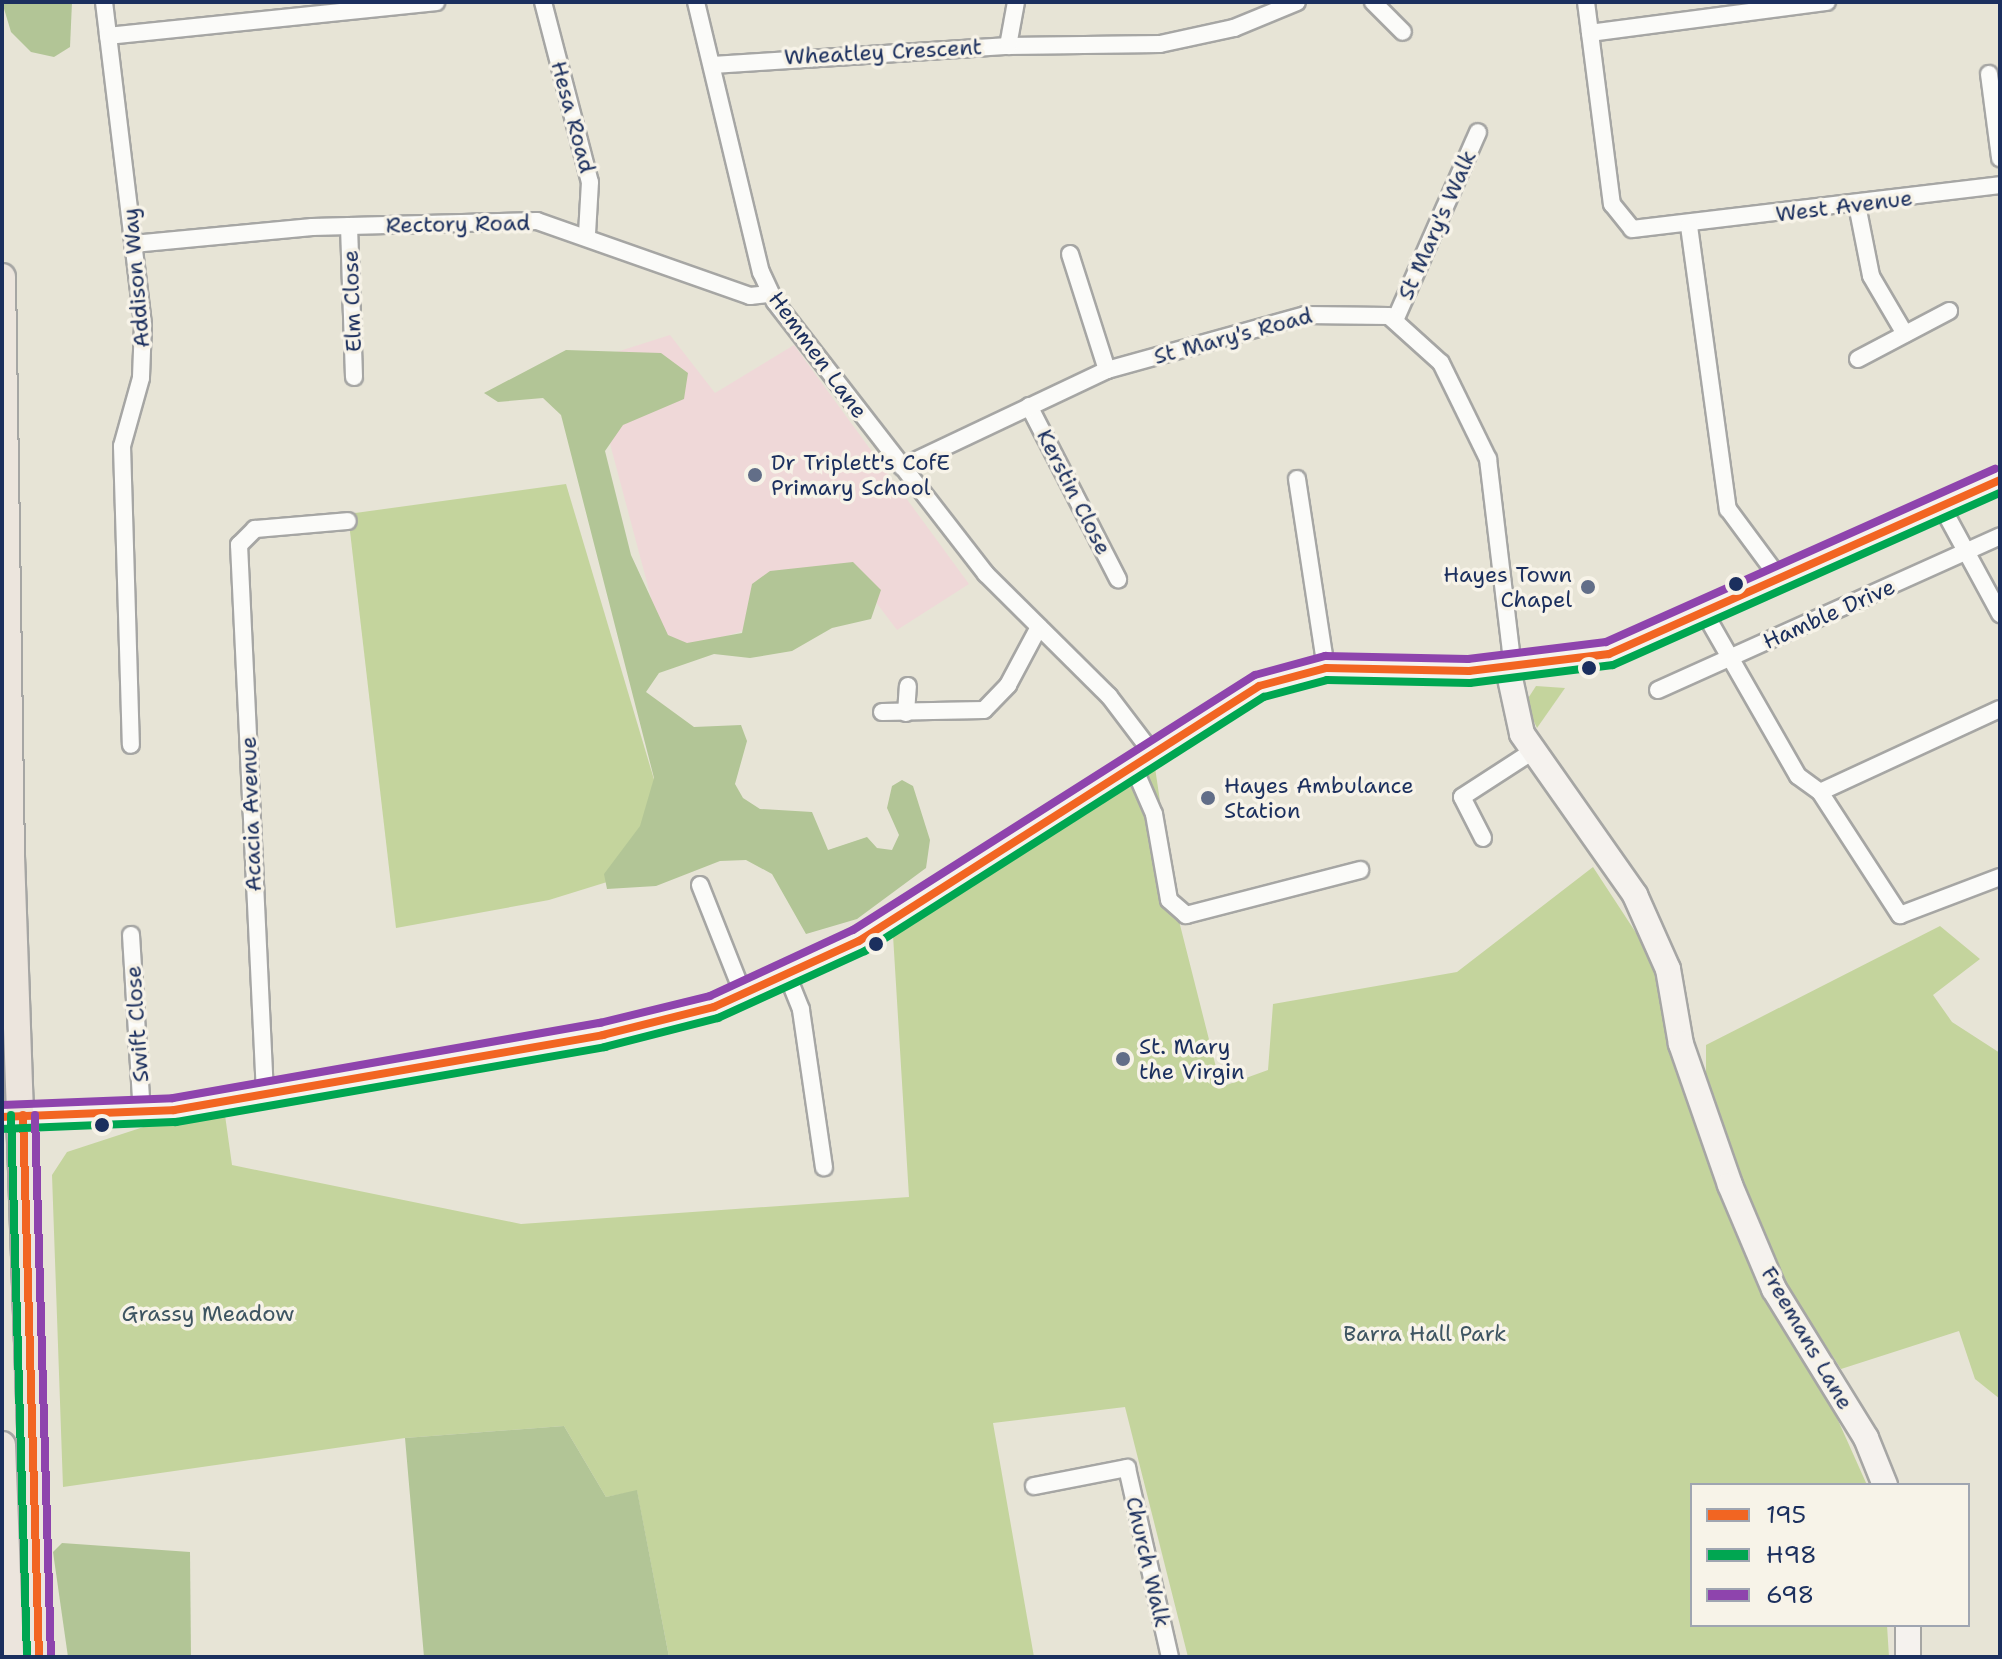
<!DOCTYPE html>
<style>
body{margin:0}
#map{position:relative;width:2002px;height:1659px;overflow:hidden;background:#e7e4d6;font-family:"Shantell Sans",sans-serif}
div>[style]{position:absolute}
.built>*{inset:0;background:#efd8d8}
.green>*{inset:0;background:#c4d49d}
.forest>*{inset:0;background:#b2c596}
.roads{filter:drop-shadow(2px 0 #a6a6a4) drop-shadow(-2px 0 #a6a6a4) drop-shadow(0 2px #a6a6a4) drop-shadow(0 -2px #a6a6a4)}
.street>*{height:16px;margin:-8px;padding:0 8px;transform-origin:8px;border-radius:8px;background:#fbfbf9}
.secondary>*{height:24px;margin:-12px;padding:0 12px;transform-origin:12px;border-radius:12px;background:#f5f2ee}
.primary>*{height:26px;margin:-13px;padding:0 13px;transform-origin:13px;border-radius:13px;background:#ece5dd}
.bus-1>*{height:8px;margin:-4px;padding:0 4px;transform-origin:4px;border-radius:4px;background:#f26522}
.bus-2>*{height:8px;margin:-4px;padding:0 4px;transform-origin:4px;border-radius:4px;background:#00a651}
.bus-3>*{height:8px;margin:-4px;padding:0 4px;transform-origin:4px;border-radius:4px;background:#8e44ad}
.dots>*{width:22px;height:22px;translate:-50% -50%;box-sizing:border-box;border:4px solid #f7f3e8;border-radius:50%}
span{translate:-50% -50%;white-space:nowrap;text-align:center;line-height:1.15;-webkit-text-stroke:7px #f7f3e8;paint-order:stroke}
.street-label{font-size:22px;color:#1b2f5e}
.poi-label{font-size:22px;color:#1b2f5e}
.left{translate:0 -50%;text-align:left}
.right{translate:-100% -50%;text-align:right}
.park-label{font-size:22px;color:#3e5562}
.frame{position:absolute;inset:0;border:4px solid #1b2f5e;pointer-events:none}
.legend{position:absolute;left:1690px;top:1483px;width:280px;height:144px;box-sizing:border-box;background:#f7f3e8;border:2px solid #9fa5b1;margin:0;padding:10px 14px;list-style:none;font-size:24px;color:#1b2f5e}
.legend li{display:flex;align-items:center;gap:16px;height:40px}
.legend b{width:40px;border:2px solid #9fa5b1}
</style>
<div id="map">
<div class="built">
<i style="clip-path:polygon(670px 335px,715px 393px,794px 345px,969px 584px,897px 630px,869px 593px,666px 654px,588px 361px)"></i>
</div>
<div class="green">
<i style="clip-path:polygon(566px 484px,678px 860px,549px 900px,396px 928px,348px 514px)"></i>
<i style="clip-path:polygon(1536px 686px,1565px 688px,1537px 728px,1525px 703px)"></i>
<i style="clip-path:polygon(1153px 754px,1176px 909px,1221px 1087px,1268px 1070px,1273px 1004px,1457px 972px,1593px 867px,1661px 971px,1682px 1072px,1867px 1485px,1692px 1485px,1692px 1625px,1887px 1625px,1889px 1657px,1188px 1657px,1125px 1407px,993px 1423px,1034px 1657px,669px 1657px,637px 1491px,606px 1497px,564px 1426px,405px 1438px,63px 1487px,52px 1175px,67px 1152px,223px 1101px,232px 1165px,521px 1224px,909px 1197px,892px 919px)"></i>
<i style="clip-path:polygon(1940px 926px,1980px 959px,1933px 995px,1952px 1022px,2000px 1053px,2000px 1399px,1975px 1379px,1959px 1331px,1841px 1369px,1786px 1284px,1736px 1175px,1706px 1082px,1706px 1045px)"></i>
</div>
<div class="forest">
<i style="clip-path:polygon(2px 2px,72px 2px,70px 47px,54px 57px,31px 52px,11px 32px)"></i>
<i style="clip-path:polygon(566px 350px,661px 353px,688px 373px,684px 399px,623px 425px,605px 451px,631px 555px,668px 635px,687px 643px,742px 633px,752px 584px,770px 571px,853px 562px,881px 590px,871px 619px,832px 628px,792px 651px,750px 658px,714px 654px,659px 673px,646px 692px,694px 727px,741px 725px,747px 741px,735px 784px,743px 798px,760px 809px,812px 812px,828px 850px,867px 837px,877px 848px,892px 850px,899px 835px,887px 808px,892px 786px,902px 780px,913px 786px,930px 840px,926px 868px,857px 919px,806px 934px,772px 874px,746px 860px,720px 861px,656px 886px,607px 889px,604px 874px,640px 826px,654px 778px,561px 415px,543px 398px,498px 402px,484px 393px)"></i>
<i style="clip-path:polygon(564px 1426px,606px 1497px,637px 1490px,669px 1657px,424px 1657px,405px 1438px)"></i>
<i style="clip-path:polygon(62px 1543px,190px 1552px,191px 1657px,68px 1657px,53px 1552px)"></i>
</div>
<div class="roads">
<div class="street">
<i style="left:104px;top:2px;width:325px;rotate:83.1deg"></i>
<i style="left:143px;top:325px;width:53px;rotate:92.2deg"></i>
<i style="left:141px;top:378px;width:71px;rotate:105.6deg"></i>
<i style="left:122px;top:446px;width:299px;rotate:88.3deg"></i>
<i style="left:543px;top:2px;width:186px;rotate:75.4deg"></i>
<i style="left:590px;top:182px;width:52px;rotate:93.3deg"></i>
<i style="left:696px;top:2px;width:278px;rotate:76.5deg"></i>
<i style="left:761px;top:272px;width:33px;rotate:65deg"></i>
<i style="left:775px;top:302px;width:344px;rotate:52.2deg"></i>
<i style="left:986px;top:574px;width:173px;rotate:44.8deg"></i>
<i style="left:1109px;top:696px;width:73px;rotate:52.8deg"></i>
<i style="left:1373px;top:2px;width:42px;rotate:45deg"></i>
<i style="left:1586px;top:2px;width:204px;rotate:82.7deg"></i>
<i style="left:1612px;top:204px;width:32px;rotate:51deg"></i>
<i style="left:1632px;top:229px;width:371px;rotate:-6.8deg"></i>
<i style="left:1590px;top:33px;width:239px;rotate:-7.5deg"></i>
<i style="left:108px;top:36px;width:330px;rotate:-5.9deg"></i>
<i style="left:1008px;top:46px;width:152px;rotate:-0.8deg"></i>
<i style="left:1160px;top:44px;width:76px;rotate:-12.2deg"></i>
<i style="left:1234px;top:28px;width:68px;rotate:-22.4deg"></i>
<i style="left:713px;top:65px;width:296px;rotate:-3.7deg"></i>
<i style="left:1008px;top:46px;width:45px;rotate:-79.7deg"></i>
<i style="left:1989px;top:74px;width:85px;rotate:82.5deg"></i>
<i style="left:1857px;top:205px;width:72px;rotate:78.8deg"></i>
<i style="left:1871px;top:276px;width:67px;rotate:59.6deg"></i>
<i style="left:349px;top:226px;width:151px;rotate:88.1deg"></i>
<i style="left:1689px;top:226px;width:286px;rotate:82.2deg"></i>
<i style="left:1728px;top:509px;width:86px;rotate:53.5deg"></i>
<i style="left:133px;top:244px;width:180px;rotate:-5.4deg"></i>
<i style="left:312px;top:227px;width:225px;rotate:-1.5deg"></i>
<i style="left:537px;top:221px;width:226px;rotate:19.4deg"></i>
<i style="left:750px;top:296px;width:20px;rotate:-6deg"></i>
<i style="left:1070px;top:254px;width:122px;rotate:72.3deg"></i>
<i style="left:1396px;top:318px;width:203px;rotate:-66.2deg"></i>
<i style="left:1858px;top:359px;width:103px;rotate:-27.8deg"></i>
<i style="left:1029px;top:406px;width:195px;rotate:62.8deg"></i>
<i style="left:902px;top:467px;width:227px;rotate:-25.3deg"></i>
<i style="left:1107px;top:370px;width:205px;rotate:-15.5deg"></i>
<i style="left:1305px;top:315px;width:84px;rotate:0.7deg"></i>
<i style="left:1389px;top:316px;width:70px;rotate:42.1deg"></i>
<i style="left:1441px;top:363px;width:107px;rotate:63.9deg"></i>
<i style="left:1488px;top:459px;width:211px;rotate:83.2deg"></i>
<i style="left:1297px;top:479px;width:191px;rotate:81.3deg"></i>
<i style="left:1942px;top:507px;width:122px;rotate:61.5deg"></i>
<i style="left:1704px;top:612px;width:189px;rotate:60.2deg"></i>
<i style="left:1798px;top:776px;width:27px;rotate:36deg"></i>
<i style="left:1820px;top:792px;width:147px;rotate:57deg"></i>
<i style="left:1900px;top:915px;width:107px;rotate:-20.8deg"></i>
<i style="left:1658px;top:690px;width:375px;rotate:-24.2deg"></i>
<i style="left:882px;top:712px;width:102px;rotate:-1.1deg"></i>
<i style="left:984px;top:710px;width:35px;rotate:-46deg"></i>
<i style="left:1008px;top:685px;width:66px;rotate:-61.9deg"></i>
<i style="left:906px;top:713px;width:27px;rotate:-86deg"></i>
<i style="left:1134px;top:768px;width:50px;rotate:66.5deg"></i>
<i style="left:1154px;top:814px;width:87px;rotate:80.1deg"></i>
<i style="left:1169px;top:900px;width:23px;rotate:41deg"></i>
<i style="left:1186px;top:915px;width:180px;rotate:-14.5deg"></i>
<i style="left:1820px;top:792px;width:198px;rotate:-24.8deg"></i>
<i style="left:1483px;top:838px;width:46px;rotate:-117.1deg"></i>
<i style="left:1462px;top:797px;width:85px;rotate:-32.9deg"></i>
<i style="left:700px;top:885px;width:119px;rotate:68.4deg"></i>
<i style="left:131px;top:935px;width:178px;rotate:86.5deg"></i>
<i style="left:788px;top:977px;width:35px;rotate:68deg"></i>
<i style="left:801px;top:1010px;width:159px;rotate:81.7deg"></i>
<i style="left:265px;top:1094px;width:550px;rotate:-92.71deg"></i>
<i style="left:239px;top:545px;width:23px;rotate:-45deg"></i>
<i style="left:255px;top:529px;width:93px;rotate:-4.9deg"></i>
<i style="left:1034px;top:1486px;width:95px;rotate:-11deg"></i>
<i style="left:1127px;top:1468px;width:194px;rotate:77.2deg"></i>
</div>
<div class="secondary">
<i style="left:1508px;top:669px;width:66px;rotate:77.8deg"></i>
<i style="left:1522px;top:734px;width:197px;rotate:54.9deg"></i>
<i style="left:1635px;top:895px;width:81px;rotate:66deg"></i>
<i style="left:1668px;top:969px;width:76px;rotate:80.2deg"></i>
<i style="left:1681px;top:1044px;width:149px;rotate:70.8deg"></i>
<i style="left:1730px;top:1185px;width:113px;rotate:67.1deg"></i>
<i style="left:1774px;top:1289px;width:175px;rotate:58.3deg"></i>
<i style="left:1866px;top:1438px;width:51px;rotate:68deg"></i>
<i style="left:2px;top:1117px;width:172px;rotate:-2.3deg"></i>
<i style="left:174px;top:1110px;width:436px;rotate:-9.9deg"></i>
<i style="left:603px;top:1035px;width:114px;rotate:-14.2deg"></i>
<i style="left:714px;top:1007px;width:159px;rotate:-24.5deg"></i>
<i style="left:859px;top:941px;width:474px;rotate:-32.5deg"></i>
<i style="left:1259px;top:686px;width:69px;rotate:-15deg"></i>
<i style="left:1326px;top:668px;width:143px;rotate:1.2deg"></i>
<i style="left:1469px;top:671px;width:141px;rotate:-6.9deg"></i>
<i style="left:1609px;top:654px;width:428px;rotate:-24deg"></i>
<i style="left:1908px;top:1625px;width:32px;rotate:90deg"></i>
</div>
<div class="primary">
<i style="left:2px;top:277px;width:579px;rotate:89.11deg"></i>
<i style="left:11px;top:856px;width:801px;rotate:88deg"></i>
<i style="left:2px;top:1445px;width:212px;rotate:87.8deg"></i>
</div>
</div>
<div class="bus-1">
<i style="left:23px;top:1115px;width:542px;rotate:88.31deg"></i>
<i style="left:2px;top:1117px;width:172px;rotate:-2.3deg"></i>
<i style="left:174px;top:1110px;width:436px;rotate:-9.9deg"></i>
<i style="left:603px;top:1035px;width:114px;rotate:-14.2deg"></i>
<i style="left:714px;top:1007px;width:159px;rotate:-24.5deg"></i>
<i style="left:859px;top:941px;width:474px;rotate:-32.5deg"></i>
<i style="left:1259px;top:686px;width:69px;rotate:-15deg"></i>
<i style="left:1326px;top:668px;width:143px;rotate:1.2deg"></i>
<i style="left:1469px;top:671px;width:141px;rotate:-6.9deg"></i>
<i style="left:1609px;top:654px;width:428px;rotate:-24deg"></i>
</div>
<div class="bus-2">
<i style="left:11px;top:1115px;width:542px;rotate:88.31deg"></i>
<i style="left:2px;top:1129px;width:174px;rotate:-2.3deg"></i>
<i style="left:176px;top:1122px;width:436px;rotate:-9.9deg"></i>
<i style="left:605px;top:1047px;width:117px;rotate:-14.4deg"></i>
<i style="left:718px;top:1018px;width:162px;rotate:-24.5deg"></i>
<i style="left:865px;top:951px;width:473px;rotate:-32.5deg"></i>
<i style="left:1264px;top:697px;width:65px;rotate:-15.1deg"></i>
<i style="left:1327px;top:680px;width:143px;rotate:1.2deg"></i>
<i style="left:1470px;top:683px;width:144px;rotate:-7.2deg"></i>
<i style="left:1613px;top:665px;width:424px;rotate:-24deg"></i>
</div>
<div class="bus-3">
<i style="left:2px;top:1105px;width:171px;rotate:-2.3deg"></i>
<i style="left:173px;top:1098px;width:434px;rotate:-10deg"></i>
<i style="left:600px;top:1023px;width:113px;rotate:-13.8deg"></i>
<i style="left:710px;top:996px;width:157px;rotate:-24.8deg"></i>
<i style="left:853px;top:930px;width:476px;rotate:-32.4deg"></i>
<i style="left:1255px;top:675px;width:73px;rotate:-15.2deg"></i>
<i style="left:1325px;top:656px;width:143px;rotate:1.2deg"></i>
<i style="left:1468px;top:659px;width:139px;rotate:-7deg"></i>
<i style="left:1606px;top:642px;width:426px;rotate:-24deg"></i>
<i style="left:35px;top:1115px;width:542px;rotate:88.31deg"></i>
</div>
<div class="dots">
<i style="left:755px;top:475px;background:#626e88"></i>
<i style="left:1736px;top:584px;background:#1b2f5e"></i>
<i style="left:1588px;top:587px;background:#626e88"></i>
<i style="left:1589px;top:668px;background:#1b2f5e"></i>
<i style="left:1208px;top:798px;background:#626e88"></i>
<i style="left:876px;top:944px;background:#1b2f5e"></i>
<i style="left:1123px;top:1059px;background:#626e88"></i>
<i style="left:102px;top:1125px;background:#1b2f5e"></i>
</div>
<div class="street-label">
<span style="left:883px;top:52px;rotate:-3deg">Wheatley Crescent</span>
<span style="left:573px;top:117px;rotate:75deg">Hesa Road</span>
<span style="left:1844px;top:206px;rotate:-7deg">West Avenue</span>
<span style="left:458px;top:224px;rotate:-1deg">Rectory Road</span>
<span style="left:1437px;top:225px;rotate:-66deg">St Mary's Walk</span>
<span style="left:136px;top:278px;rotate:-95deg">Addison Way</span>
<span style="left:352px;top:301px;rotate:-92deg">Elm Close</span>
<span style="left:1233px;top:336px;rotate:-15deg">St Mary's Road</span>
<span style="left:818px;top:355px;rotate:54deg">Hemmen Lane</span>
<span style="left:1074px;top:492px;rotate:63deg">Kerstin Close</span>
<span style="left:1829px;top:614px;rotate:-24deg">Hamble Drive</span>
<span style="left:251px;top:814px;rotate:-92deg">Acacia Avenue</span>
<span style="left:137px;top:1024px;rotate:-94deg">Swift Close</span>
<span style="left:1807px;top:1338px;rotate:60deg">Freemans Lane</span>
<span style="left:1148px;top:1562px;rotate:77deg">Church Walk</span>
</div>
<div class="poi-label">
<span class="left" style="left:771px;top:475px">Dr Triplett's CofE<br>Primary School</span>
<span class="right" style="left:1572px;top:587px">Hayes Town<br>Chapel</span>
<span class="left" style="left:1224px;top:798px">Hayes Ambulance<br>Station</span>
<span class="left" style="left:1139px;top:1059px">St. Mary<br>the Virgin</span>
</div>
<div class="park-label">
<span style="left:208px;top:1314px">Grassy Meadow</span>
<span style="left:1425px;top:1334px">Barra Hall Park</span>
</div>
<div class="frame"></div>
<ul class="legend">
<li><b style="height:10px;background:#f26522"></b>195</li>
<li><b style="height:10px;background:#00a651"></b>H98</li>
<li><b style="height:10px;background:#8e44ad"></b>698</li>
</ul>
</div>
